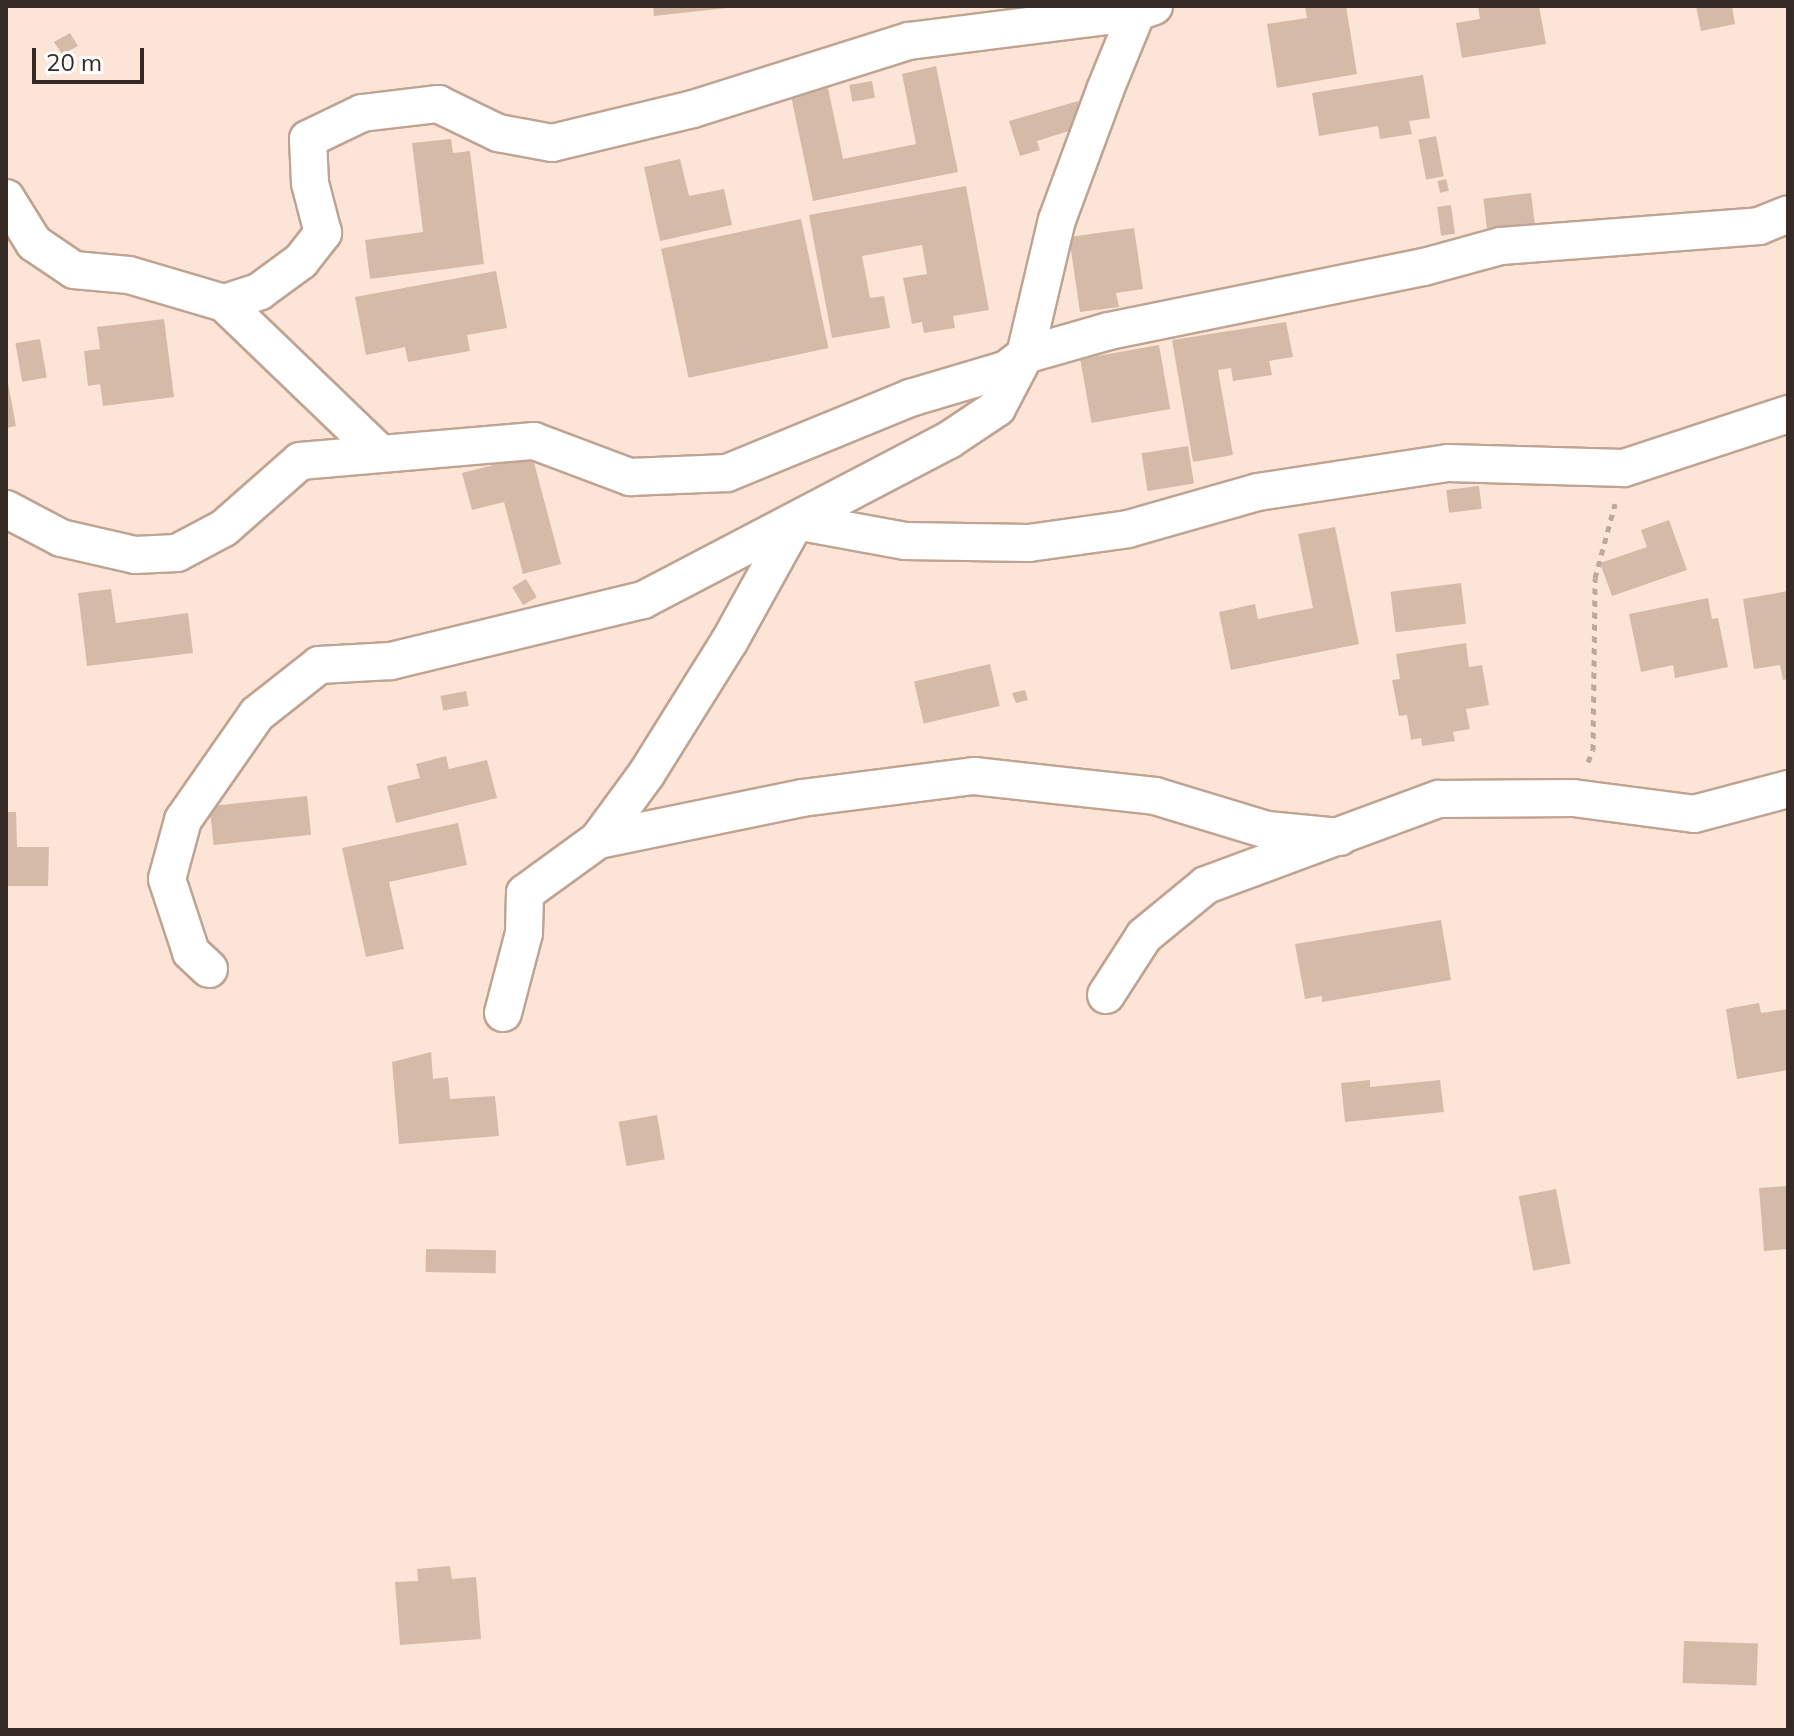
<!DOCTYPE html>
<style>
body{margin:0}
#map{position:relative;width:1794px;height:1736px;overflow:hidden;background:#fce5d6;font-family:Mulish,sans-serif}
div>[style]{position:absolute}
.building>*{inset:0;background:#d5baa8;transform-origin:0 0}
.path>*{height:5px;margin-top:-2.5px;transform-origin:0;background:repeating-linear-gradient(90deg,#bca99d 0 6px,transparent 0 12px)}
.roads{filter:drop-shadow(2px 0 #bfa493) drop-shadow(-2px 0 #bfa493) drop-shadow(0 2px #bfa493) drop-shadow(0 -2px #bfa493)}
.minor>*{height:36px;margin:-18px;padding:0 18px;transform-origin:18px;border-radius:18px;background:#fff}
span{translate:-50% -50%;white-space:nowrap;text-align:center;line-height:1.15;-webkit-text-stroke:8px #fff;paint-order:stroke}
.frame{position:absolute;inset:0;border:8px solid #352b24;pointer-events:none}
.scale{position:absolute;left:32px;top:48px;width:112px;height:36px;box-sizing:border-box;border:4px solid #352b24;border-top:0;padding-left:10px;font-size:24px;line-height:28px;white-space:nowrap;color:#352b24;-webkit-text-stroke:6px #fff;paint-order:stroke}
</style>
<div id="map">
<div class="building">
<i style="clip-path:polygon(653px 6px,727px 6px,727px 8px,654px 16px)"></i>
<i style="clip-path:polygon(1305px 6px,1346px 6px,1357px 74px,1277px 88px,1267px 24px,1307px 18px)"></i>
<i style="clip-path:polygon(1478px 6px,1539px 6px,1546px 44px,1462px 58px,1456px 23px,1480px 19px)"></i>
<i style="clip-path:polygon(1696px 6px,1732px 6px,1735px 24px,1701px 31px)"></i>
<i style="clip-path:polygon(70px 33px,78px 46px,62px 54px,54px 42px)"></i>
<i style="clip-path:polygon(936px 66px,958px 172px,813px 201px,791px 96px,828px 88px,843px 159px,916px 144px,902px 74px)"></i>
<i style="clip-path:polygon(1423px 75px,1430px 118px,1409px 121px,1412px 134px,1380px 139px,1378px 126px,1319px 136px,1312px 93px)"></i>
<i style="left:872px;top:81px;width:17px;height:23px;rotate:80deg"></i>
<i style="clip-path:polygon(1078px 101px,1085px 126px,1037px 141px,1040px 150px,1020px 156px,1009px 121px)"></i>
<i style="left:1436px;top:136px;width:41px;height:18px;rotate:79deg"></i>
<i style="clip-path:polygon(451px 139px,453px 153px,470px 151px,484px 264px,370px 279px,365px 240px,423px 232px,412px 143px)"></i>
<i style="clip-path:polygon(680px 159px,689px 196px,724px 189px,732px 225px,660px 241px,644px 167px)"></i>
<i style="left:1446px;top:179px;width:12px;height:9px;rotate:76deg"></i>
<i style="clip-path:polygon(966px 186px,989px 310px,953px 316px,955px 328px,924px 333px,922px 322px,912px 324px,903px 278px,927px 274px,922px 245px,862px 256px,870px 298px,884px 296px,890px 328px,832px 338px,809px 215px)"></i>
<i style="left:1531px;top:193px;width:34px;height:48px;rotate:83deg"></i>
<i style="left:1451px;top:205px;width:29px;height:14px;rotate:82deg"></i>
<i style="left:801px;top:219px;width:132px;height:143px;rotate:78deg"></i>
<i style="clip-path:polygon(1134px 228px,1143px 289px,1116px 293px,1119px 307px,1080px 312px,1069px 237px)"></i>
<i style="clip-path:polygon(496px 271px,507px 328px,467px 335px,470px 351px,408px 362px,405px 347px,366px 355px,355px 297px)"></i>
<i style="clip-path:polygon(164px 319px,174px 397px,103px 406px,100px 384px,88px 386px,84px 351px,100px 349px,97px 327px)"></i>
<i style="clip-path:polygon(1286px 322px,1293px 357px,1269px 361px,1272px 375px,1233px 381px,1231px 368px,1218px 370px,1233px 455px,1193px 462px,1172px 340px)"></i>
<i style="left:40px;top:339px;width:39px;height:25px;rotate:80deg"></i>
<i style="left:1159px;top:345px;width:65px;height:80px;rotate:80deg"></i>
<i style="clip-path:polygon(6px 372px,16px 426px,6px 428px)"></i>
<i style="left:1188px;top:446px;width:38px;height:47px;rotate:81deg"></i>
<i style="clip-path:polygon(532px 455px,561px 564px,523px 574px,504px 502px,472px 510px,462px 473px)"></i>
<i style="left:1479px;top:486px;width:23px;height:33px;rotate:83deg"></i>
<i style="clip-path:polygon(1669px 520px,1687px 570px,1612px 596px,1600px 563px,1647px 547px,1641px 530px)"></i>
<i style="clip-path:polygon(1335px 527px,1359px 644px,1231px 670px,1219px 612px,1255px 604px,1258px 619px,1313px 608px,1298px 534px)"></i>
<i style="left:526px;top:579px;width:21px;height:16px;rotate:59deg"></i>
<i style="left:1461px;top:583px;width:41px;height:71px;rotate:83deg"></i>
<i style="clip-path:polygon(111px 589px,116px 623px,188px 613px,193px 653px,87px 666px,78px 593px)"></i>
<i style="clip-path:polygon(1788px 591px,1788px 679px,1783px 680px,1780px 665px,1754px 669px,1743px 599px)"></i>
<i style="clip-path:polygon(1708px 598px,1712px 619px,1718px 618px,1728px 667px,1675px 678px,1673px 665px,1641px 672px,1629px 614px)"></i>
<i style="clip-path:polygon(1466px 643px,1469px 667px,1482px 665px,1489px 705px,1466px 709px,1470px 729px,1453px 732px,1455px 741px,1422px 746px,1421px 738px,1411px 740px,1407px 715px,1399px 716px,1392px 680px,1400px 679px,1396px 654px)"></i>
<i style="left:990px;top:664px;width:43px;height:78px;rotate:77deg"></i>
<i style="clip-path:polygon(1025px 690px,1028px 700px,1016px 703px,1012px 693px)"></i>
<i style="left:466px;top:691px;width:15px;height:26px;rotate:79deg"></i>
<i style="clip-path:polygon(446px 756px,449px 769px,487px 760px,497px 798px,396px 823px,387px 786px,420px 778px,416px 764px)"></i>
<i style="left:307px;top:796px;width:39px;height:98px;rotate:84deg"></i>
<i style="clip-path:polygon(6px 812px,16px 812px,17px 847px,49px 847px,48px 886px,6px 886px)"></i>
<i style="clip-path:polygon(458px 823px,467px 865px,389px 882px,404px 949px,366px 957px,342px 848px)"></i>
<i style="clip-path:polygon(1441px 920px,1451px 980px,1322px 1002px,1322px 996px,1305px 999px,1295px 944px)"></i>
<i style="clip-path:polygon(1759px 1003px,1761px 1013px,1788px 1009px,1788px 1070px,1737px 1079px,1726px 1009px)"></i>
<i style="clip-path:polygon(431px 1052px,433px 1079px,448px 1077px,450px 1099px,495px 1096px,499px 1136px,399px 1144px,392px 1062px)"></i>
<i style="clip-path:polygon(1370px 1080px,1370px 1087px,1440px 1080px,1444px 1112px,1345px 1122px,1341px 1083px)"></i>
<i style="left:657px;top:1115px;width:45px;height:39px;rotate:80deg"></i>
<i style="clip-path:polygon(1788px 1186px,1788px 1249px,1764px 1251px,1759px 1188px)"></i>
<i style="left:1556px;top:1189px;width:76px;height:38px;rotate:79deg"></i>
<i style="left:426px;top:1249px;width:70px;height:23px;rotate:1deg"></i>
<i style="clip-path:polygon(450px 1566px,452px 1579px,476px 1577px,481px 1639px,400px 1645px,395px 1582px,418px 1581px,417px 1569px)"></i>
<i style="left:1684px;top:1641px;width:74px;height:42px;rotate:2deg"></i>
</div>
<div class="path">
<i style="left:1588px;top:762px;width:13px;rotate:-67deg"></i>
<i style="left:1593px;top:750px;width:172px;rotate:-89.3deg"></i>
<i style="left:1595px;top:578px;width:77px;rotate:-74.9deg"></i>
</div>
<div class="roads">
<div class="minor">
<i style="left:6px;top:198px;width:53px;rotate:58.1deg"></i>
<i style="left:34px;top:243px;width:48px;rotate:34deg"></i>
<i style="left:74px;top:270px;width:55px;rotate:5.2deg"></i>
<i style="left:129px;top:275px;width:99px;rotate:16.4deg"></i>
<i style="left:224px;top:303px;width:214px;rotate:43.9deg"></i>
<i style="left:224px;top:303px;width:38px;rotate:-18deg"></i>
<i style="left:260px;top:291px;width:51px;rotate:-36.2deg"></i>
<i style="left:301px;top:261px;width:36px;rotate:-52deg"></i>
<i style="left:323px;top:233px;width:52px;rotate:-104.6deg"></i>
<i style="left:310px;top:183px;width:44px;rotate:-92.6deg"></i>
<i style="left:308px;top:139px;width:60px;rotate:-25.7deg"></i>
<i style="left:362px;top:113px;width:77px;rotate:-6.8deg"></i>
<i style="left:438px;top:104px;width:67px;rotate:25.8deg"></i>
<i style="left:498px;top:133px;width:55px;rotate:10.5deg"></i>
<i style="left:552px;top:143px;width:145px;rotate:-13.6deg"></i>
<i style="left:693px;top:109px;width:226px;rotate:-17.5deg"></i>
<i style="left:909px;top:41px;width:230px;rotate:-7.2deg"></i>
<i style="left:6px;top:509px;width:62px;rotate:27.8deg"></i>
<i style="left:61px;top:538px;width:76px;rotate:12.9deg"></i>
<i style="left:135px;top:555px;width:42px;rotate:-2.7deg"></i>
<i style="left:177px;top:553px;width:53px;rotate:-28deg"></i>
<i style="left:224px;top:528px;width:101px;rotate:-41.4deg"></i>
<i style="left:300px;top:461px;width:235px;rotate:-4.9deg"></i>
<i style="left:534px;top:441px;width:103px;rotate:20.6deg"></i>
<i style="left:630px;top:477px;width:97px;rotate:-2.4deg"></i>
<i style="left:727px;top:473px;width:198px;rotate:-22.3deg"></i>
<i style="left:910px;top:398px;width:101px;rotate:-16.6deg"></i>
<i style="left:1007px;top:369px;width:23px;rotate:-38deg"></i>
<i style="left:1025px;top:355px;width:87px;rotate:-15.9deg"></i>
<i style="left:1109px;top:331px;width:321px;rotate:-11.5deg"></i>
<i style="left:1424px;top:267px;width:80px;rotate:-15.3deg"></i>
<i style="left:1501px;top:246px;width:259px;rotate:-4.4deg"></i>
<i style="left:1759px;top:226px;width:31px;rotate:-22deg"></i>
<i style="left:598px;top:840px;width:208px;rotate:-11.6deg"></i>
<i style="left:802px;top:798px;width:173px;rotate:-7.3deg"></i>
<i style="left:974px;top:776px;width:182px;rotate:6.3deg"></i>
<i style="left:1155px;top:796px;width:117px;rotate:16.9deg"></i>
<i style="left:1267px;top:830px;width:73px;rotate:5.5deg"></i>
<i style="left:209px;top:969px;width:25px;rotate:-137deg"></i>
<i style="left:191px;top:952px;width:77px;rotate:-108.2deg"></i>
<i style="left:167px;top:879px;width:61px;rotate:-74.8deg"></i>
<i style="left:183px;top:820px;width:129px;rotate:-55.1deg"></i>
<i style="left:257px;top:714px;width:79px;rotate:-38.3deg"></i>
<i style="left:319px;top:665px;width:72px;rotate:-3.2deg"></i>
<i style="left:391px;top:661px;width:259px;rotate:-13.6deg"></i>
<i style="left:643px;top:600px;width:345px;rotate:-27.6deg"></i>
<i style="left:949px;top:440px;width:58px;rotate:-33.7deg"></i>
<i style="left:997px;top:408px;width:60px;rotate:-62.2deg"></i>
<i style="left:1025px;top:355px;width:139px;rotate:-76.7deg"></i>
<i style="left:1057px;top:220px;width:139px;rotate:-69.7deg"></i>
<i style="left:1105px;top:90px;width:84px;rotate:-67.7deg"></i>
<i style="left:1137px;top:12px;width:18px;rotate:-19deg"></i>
<i style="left:1106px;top:995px;width:70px;rotate:-57.2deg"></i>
<i style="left:1144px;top:936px;width:80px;rotate:-39.4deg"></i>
<i style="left:1206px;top:885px;width:248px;rotate:-20.3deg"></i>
<i style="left:1439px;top:799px;width:134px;rotate:-0.4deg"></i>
<i style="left:1573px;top:798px;width:122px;rotate:7.5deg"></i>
<i style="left:1694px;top:814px;width:97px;rotate:-14.9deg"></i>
<i style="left:503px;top:1013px;width:83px;rotate:-75.3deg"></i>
<i style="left:524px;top:933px;width:40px;rotate:-88.6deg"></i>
<i style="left:525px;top:893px;width:90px;rotate:-36deg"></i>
<i style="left:598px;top:840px;width:83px;rotate:-53.8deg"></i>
<i style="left:647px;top:773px;width:155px;rotate:-58deg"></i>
<i style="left:729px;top:642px;width:138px;rotate:-61deg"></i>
<i style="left:796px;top:521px;width:111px;rotate:10.4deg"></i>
<i style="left:905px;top:541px;width:124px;rotate:0.9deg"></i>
<i style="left:1029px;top:543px;width:100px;rotate:-8deg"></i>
<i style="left:1128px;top:529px;width:135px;rotate:-15.9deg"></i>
<i style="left:1258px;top:492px;width:192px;rotate:-8.7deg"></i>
<i style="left:1448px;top:463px;width:176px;rotate:1.6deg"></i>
<i style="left:1624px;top:468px;width:173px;rotate:-18.2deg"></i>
</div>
</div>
<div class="frame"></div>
<div class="scale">20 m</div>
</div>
